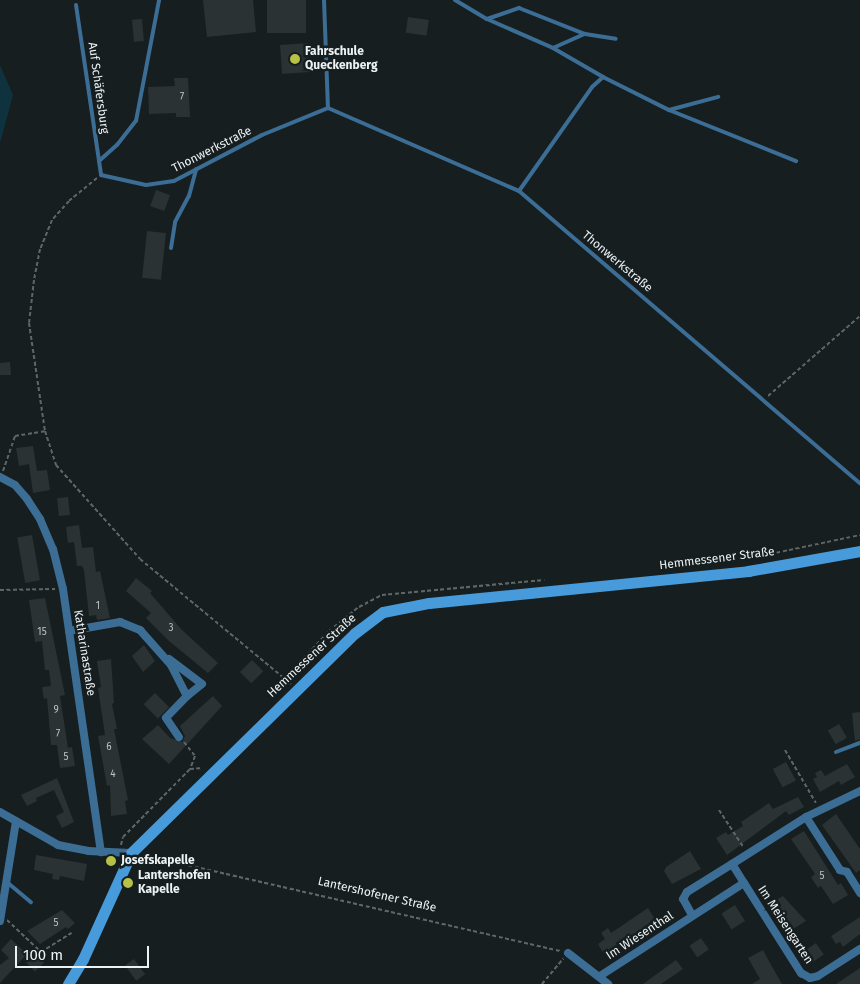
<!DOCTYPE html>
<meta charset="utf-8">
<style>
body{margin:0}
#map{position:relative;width:860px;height:984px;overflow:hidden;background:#161e20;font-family:"Fira Sans",sans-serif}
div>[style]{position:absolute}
.green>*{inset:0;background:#0f333e}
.building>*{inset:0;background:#2a3233;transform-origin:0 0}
.path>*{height:2px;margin-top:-1px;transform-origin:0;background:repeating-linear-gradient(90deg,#5f6668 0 4px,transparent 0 6.5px)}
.lane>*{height:4px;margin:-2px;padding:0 2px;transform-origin:2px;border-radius:2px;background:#3b6d95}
.street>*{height:8px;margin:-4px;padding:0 4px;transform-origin:4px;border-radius:4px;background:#3b6d95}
.secondary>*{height:11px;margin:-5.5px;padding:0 5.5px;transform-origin:5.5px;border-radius:5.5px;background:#479bdb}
.dots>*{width:14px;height:14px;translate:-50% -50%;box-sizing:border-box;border:2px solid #161e20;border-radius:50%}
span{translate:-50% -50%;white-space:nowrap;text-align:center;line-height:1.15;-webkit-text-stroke:5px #161e20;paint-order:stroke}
.number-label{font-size:10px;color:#bcc2c4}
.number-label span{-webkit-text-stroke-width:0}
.poi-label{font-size:12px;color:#edf2f4;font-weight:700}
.left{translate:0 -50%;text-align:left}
.street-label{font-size:12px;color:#edf2f4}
.scale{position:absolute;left:15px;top:946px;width:134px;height:22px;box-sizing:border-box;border:2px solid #edf2f4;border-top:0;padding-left:6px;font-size:15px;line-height:18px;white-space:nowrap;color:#edf2f4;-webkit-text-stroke:4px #161e20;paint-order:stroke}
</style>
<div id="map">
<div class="green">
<i style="clip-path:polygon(0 65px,13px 95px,0 143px)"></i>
</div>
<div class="building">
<i style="clip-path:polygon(203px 0,253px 0,256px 32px,207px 37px)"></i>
<i style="left:267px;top:0;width:39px;height:33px"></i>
<i style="left:408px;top:17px;width:21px;height:16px;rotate:8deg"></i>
<i style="left:142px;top:19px;width:22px;height:10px;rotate:85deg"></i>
<i style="left:308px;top:43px;width:29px;height:28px;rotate:86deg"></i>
<i style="clip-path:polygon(174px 78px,188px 78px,190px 117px,176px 117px,176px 113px,149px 114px,148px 87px,175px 86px)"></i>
<i style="left:156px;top:190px;width:15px;height:17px;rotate:20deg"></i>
<i style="left:147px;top:231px;width:19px;height:47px;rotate:6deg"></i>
<i style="clip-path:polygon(10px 362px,11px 375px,0 375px,0 363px)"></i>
<i style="clip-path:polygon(33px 446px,37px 471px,47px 470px,50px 490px,33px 493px,29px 464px,19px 466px,16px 448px)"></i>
<i style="left:68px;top:497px;width:18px;height:11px;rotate:84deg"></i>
<i style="clip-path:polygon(79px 525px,82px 548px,93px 547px,96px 572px,100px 571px,110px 618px,97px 620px,96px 615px,89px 616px,84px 570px,82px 566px,77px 566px,74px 542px,68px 543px,66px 527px)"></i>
<i style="left:32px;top:535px;width:46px;height:15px;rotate:80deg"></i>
<i style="clip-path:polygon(136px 578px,152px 591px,150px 593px,181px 629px,218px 663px,208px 673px,169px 641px,146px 618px,151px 613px,126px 591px)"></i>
<i style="clip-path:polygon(45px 598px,65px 695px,60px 696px,68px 748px,72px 747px,75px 766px,60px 768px,57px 745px,51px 745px,47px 698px,44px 699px,42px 687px,51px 686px,49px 670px,45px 670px,42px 641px,35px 642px,29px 600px)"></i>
<i style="clip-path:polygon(144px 645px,155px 661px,143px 672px,132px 656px)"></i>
<i style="clip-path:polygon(111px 659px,114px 703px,112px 704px,117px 729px,114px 729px,128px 800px,125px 801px,127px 814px,111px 816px,110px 785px,107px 786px,98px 736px,105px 735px,98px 688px,101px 687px,97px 661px)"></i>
<i style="left:252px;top:660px;width:16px;height:17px;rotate:45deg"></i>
<i style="left:155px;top:693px;width:20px;height:16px;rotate:45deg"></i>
<i style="clip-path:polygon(213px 696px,222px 706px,169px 764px,142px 739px,158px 725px,170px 738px,182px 742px,185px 736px,180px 726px)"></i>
<i style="clip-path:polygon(860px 712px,860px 739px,855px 741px,852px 713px)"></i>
<i style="left:839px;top:724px;width:16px;height:13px;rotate:60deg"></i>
<i style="left:786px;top:762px;width:21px;height:15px;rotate:62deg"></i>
<i style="clip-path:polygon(847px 764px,855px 777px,841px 785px,839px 781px,820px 792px,813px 779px,817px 777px,815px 773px,821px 770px,825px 776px)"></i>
<i style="clip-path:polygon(57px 778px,74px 822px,62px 828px,56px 816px,64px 812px,54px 790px,36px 798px,37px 801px,27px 806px,21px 795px)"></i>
<i style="clip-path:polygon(798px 797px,804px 807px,789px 815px,786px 811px,727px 855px,716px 838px,726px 832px,728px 835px,743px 826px,741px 822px,769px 803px,773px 809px)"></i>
<i style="clip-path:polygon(836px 814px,860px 849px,860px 870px,856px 873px,822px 825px)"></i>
<i style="clip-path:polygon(804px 831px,838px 885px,841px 883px,848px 895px,833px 904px,821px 886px,818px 888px,811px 877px,815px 874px,791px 839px)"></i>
<i style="clip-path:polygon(690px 851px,701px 869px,672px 884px,664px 871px,666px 867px)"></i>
<i style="clip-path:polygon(36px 855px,87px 864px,84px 881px,60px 876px,59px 880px,52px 879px,53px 874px,34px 870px)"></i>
<i style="clip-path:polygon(783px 896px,806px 921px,790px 931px,771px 903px)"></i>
<i style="left:735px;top:905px;width:19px;height:16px;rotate:58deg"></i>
<i style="clip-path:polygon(648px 908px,658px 924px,628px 943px,626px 939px,603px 953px,598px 944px,605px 939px,601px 933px,608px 928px,611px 933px)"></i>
<i style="clip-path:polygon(62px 910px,75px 923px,68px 929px,66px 927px,40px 944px,27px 931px)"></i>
<i style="clip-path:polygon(860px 917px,860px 934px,843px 947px,840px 942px,836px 944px,831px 936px)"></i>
<i style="left:701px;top:938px;width:14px;height:14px;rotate:56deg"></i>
<i style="clip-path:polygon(11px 939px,27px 954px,0 983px,0 965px,9px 958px,1px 950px)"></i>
<i style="left:816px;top:943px;width:14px;height:15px;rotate:56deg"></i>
<i style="clip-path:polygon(763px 950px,770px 963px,782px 984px,752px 984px,760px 979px,748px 958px)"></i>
<i style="left:35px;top:953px;width:13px;height:13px;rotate:45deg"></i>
<i style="left:134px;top:959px;width:19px;height:11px;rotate:54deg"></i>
<i style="clip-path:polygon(676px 960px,683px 969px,667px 980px,661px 984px,643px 984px)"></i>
<i style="clip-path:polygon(860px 968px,860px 984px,836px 984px)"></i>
</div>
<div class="path">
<i style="left:97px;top:178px;width:36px;rotate:141deg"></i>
<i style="left:69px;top:201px;width:25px;rotate:132deg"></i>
<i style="left:52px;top:220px;width:31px;rotate:112deg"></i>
<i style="left:40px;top:249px;width:32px;rotate:101deg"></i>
<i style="left:34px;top:280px;width:43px;rotate:96.6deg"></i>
<i style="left:29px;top:323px;width:109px;rotate:81.6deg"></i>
<i style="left:45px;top:431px;width:36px;rotate:72deg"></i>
<i style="left:56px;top:465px;width:126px;rotate:48.2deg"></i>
<i style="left:140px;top:559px;width:196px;rotate:39.6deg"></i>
<i style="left:768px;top:396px;width:122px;rotate:-41deg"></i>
<i style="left:3px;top:471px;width:37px;rotate:-71deg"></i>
<i style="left:15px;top:436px;width:30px;rotate:-9deg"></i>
<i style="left:668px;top:568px;width:84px;rotate:-6.9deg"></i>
<i style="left:751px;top:558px;width:111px;rotate:-11.9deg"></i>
<i style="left:0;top:590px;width:55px;rotate:-1deg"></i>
<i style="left:286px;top:686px;width:14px;rotate:-73deg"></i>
<i style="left:290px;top:673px;width:57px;rotate:-47.1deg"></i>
<i style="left:329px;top:631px;width:38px;rotate:-39deg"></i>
<i style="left:359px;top:607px;width:26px;rotate:-28deg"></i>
<i style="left:382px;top:595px;width:163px;rotate:-5.3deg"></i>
<i style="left:184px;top:742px;width:18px;rotate:52deg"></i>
<i style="left:195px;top:756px;width:14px;rotate:111deg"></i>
<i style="left:785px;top:750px;width:61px;rotate:59.7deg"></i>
<i style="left:719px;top:810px;width:45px;rotate:56.7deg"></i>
<i style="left:121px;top:845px;width:8px;rotate:-76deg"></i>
<i style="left:123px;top:837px;width:95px;rotate:-45.4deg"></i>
<i style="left:190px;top:769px;width:13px;rotate:-4deg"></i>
<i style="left:144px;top:855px;width:428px;rotate:13deg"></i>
<i style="left:7px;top:920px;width:47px;rotate:43.3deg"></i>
<i style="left:41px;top:952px;width:36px;rotate:-32deg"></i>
<i style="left:542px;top:984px;width:33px;rotate:-50deg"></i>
</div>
<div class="lane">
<i style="left:324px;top:0;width:108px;rotate:87.9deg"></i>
<i style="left:455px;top:0;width:37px;rotate:31deg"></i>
<i style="left:487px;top:19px;width:34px;rotate:-19deg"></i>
<i style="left:519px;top:8px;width:71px;rotate:21.5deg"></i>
<i style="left:585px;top:34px;width:31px;rotate:9deg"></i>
<i style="left:76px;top:5px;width:172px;rotate:81.6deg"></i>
<i style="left:101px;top:175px;width:46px;rotate:12.5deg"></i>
<i style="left:146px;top:185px;width:28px;rotate:-8deg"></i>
<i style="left:174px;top:181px;width:99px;rotate:-27.6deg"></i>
<i style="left:262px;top:135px;width:71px;rotate:-22.2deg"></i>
<i style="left:328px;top:108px;width:208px;rotate:23.5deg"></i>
<i style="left:519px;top:191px;width:449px;rotate:40.6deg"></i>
<i style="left:487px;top:19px;width:72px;rotate:23.7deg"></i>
<i style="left:553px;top:48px;width:35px;rotate:-24deg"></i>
<i style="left:553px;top:48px;width:58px;rotate:30.1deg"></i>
<i style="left:669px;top:110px;width:51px;rotate:-14.9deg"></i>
<i style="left:99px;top:161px;width:24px;rotate:-42deg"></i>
<i style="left:117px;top:145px;width:31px;rotate:-52deg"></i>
<i style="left:136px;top:121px;width:123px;rotate:-79.2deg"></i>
<i style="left:519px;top:191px;width:127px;rotate:-54.9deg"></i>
<i style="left:592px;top:87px;width:15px;rotate:-42deg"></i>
<i style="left:603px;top:77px;width:74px;rotate:26.6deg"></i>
<i style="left:669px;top:110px;width:137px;rotate:21.9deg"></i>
<i style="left:171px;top:248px;width:26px;rotate:-81deg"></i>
<i style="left:175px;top:222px;width:30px;rotate:-62deg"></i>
<i style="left:189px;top:196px;width:28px;rotate:-75deg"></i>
<i style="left:836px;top:752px;width:26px;rotate:-21deg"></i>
<i style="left:8px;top:883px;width:30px;rotate:40deg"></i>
</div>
<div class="street">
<i style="left:0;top:477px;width:17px;rotate:28deg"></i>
<i style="left:15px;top:485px;width:18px;rotate:49deg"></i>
<i style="left:27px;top:499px;width:24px;rotate:57deg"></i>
<i style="left:40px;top:519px;width:33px;rotate:67deg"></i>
<i style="left:53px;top:549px;width:41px;rotate:76deg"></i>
<i style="left:63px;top:589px;width:266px;rotate:81.8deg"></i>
<i style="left:69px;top:631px;width:52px;rotate:-10deg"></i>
<i style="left:120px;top:622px;width:22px;rotate:22deg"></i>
<i style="left:140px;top:630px;width:47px;rotate:48.5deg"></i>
<i style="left:171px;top:665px;width:35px;rotate:63deg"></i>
<i style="left:187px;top:696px;width:30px;rotate:134deg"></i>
<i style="left:166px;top:718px;width:23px;rotate:56deg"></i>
<i style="left:169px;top:659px;width:41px;rotate:37.1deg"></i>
<i style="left:202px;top:684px;width:19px;rotate:141deg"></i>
<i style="left:0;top:812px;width:67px;rotate:29.6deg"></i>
<i style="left:58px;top:845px;width:31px;rotate:11deg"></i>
<i style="left:88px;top:851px;width:43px;rotate:2.7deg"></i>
<i style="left:806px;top:817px;width:63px;rotate:57.3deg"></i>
<i style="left:840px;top:870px;width:7px;rotate:16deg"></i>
<i style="left:847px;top:872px;width:25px;rotate:58deg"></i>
<i style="left:744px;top:883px;width:107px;rotate:57.7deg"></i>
<i style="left:801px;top:973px;width:10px;rotate:29deg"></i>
<i style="left:810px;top:978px;width:8px;rotate:-14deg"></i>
<i style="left:818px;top:976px;width:50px;rotate:-32.7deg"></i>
<i style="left:692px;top:915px;width:18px;rotate:-119deg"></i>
<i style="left:683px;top:899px;width:8px;rotate:-60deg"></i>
<i style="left:687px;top:892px;width:53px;rotate:-31.9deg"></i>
<i style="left:0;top:921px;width:101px;rotate:-80.9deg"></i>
<i style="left:568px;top:953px;width:51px;rotate:37.8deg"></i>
<i style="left:600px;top:976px;width:171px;rotate:-32.9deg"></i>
<i style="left:744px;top:883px;width:22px;rotate:-122deg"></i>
<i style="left:732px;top:864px;width:88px;rotate:-32.4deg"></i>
<i style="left:806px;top:817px;width:60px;rotate:-25.7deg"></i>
</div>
<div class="secondary">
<i style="left:68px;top:984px;width:29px;rotate:-59deg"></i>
<i style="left:83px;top:959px;width:116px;rotate:-65.6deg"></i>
<i style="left:131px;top:853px;width:314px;rotate:-44.5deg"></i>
<i style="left:355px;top:633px;width:35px;rotate:-37deg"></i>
<i style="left:383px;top:612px;width:47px;rotate:-11.1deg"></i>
<i style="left:429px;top:603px;width:321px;rotate:-5.7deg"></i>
<i style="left:748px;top:571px;width:114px;rotate:-10.1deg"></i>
</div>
<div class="dots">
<i style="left:295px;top:59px;background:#b7c148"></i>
<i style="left:111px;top:861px;background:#b7c148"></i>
<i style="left:128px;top:883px;background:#b7c148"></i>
</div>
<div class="number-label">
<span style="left:182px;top:98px">7</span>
<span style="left:98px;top:607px">1</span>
<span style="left:171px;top:629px">3</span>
<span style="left:42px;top:633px">15</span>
<span style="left:56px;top:711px">9</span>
<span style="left:58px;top:735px">7</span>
<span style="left:109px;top:748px">6</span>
<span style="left:66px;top:758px">5</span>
<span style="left:113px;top:775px">4</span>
<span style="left:822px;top:877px">5</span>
<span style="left:56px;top:924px">5</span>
</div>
<div class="poi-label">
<span class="left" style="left:305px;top:59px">Fahrschule<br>Queckenberg</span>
<span class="left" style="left:121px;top:861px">Josefskapelle</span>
<span class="left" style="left:138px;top:883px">Lantershofen<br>Kapelle</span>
</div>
<div class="street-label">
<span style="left:98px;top:88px;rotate:82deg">Auf Schäfersburg</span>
<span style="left:212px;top:150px;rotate:-27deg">Thonwerkstraße</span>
<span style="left:617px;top:262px;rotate:40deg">Thonwerkstraße</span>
<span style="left:717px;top:559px;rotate:-7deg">Hemmessener Straße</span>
<span style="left:84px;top:653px;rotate:81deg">Katharinastraße</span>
<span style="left:312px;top:656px;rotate:-43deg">Hemmessener Straße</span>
<span style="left:377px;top:895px;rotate:13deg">Lantershofener Straße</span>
<span style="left:785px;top:925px;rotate:57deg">Im Meisengarten</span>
<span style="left:640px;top:936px;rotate:-33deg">Im Wiesenthal</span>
</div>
<div class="scale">100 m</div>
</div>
